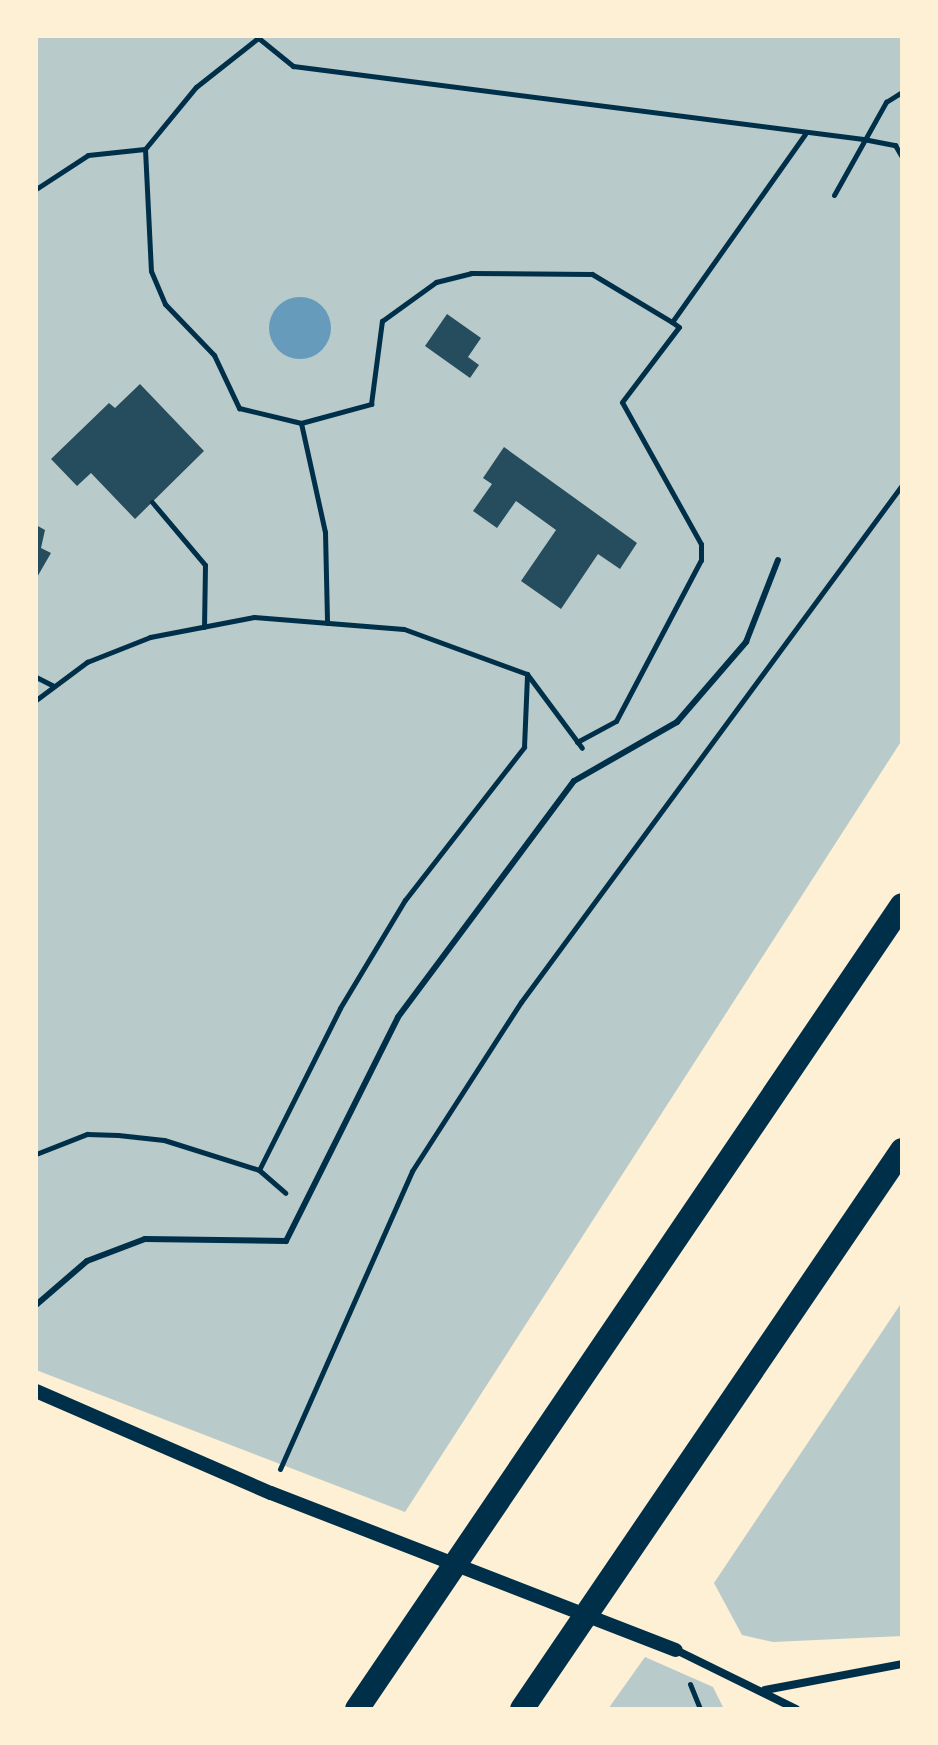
<!DOCTYPE html>
<style>
body{margin:0}
#map{position:relative;width:938px;height:1745px;overflow:hidden;background:#fdf0d5;font-family:Raleway,sans-serif}
div>[style]{position:absolute}
.green>*{inset:0;background:#b9caca}
.water>*{inset:0;background:#669bbc}
.round{border-radius:50%}
.building>*{inset:0;background:#264d5e}
.path>*{height:5px;margin:-2.5px;padding:0 2.5px;transform-origin:2.5px;border-radius:2.5px;background:#003049}
.service>*{height:6px;margin:-3px;padding:0 3px;transform-origin:3px;border-radius:3px;background:#003049}
.minor>*{height:8px;margin:-4px;padding:0 4px;transform-origin:4px;border-radius:4px;background:#003049}
.tertiary>*{height:14px;margin:-7px;padding:0 7px;transform-origin:7px;border-radius:7px;background:#003049}
.motorway>*{height:24px;margin:-12px;padding:0 12px;transform-origin:12px;border-radius:12px;background:#003049}
span{translate:-50% -50%;white-space:nowrap;text-align:center;line-height:1.15;-webkit-text-stroke:8px #fdf0d5;paint-order:stroke}
.frame{position:absolute;inset:0;border:38px solid #fdf0d5;pointer-events:none}
</style>
<div id="map">
<div class="green">
<i style="clip-path:polygon(36px 36px,902px 36px,902px 740px,405px 1512px,36px 1370px)"></i>
<i style="clip-path:polygon(902px 1302px,902px 1636px,773px 1642px,742px 1635px,714px 1583px)"></i>
<i style="clip-path:polygon(645px 1657px,713px 1687px,724px 1709px,608px 1709px)"></i>
</div>
<div class="water">
<i class="round" style="left:269px;top:297px;width:62px;height:62px"></i>
</div>
<div class="building">
<i style="clip-path:polygon(447px 314px,481px 338px,468px 357px,479px 365px,470px 378px,425px 346px)"></i>
<i style="clip-path:polygon(140px 384px,204px 451px,135px 519px,91px 473px,77px 486px,51px 459px,109px 403px,115px 408px)"></i>
<i style="clip-path:polygon(504px 447px,637px 543px,620px 569px,598px 554px,561px 609px,521px 581px,556px 530px,516px 501px,497px 528px,473px 511px,492px 484px,483px 478px)"></i>
<i style="clip-path:polygon(36px 525px,45px 530px,41px 548px,51px 553px,36px 579px)"></i>
</div>
<div class="path">
<i style="left:256px;top:36px;width:48px;rotate:39deg"></i>
<i style="left:293px;top:66px;width:575px;rotate:7.3deg"></i>
<i style="left:863px;top:139px;width:33px;rotate:11deg"></i>
<i style="left:895px;top:145px;width:14px;rotate:60deg"></i>
<i style="left:145px;top:149px;width:122px;rotate:87.2deg"></i>
<i style="left:151px;top:271px;width:36px;rotate:67deg"></i>
<i style="left:165px;top:304px;width:71px;rotate:46.1deg"></i>
<i style="left:214px;top:355px;width:59px;rotate:64.7deg"></i>
<i style="left:239px;top:408px;width:64px;rotate:13.6deg"></i>
<i style="left:301px;top:423px;width:112px;rotate:77.6deg"></i>
<i style="left:325px;top:532px;width:91px;rotate:88.7deg"></i>
<i style="left:36px;top:189px;width:62px;rotate:-33.2deg"></i>
<i style="left:88px;top:155px;width:57px;rotate:-6deg"></i>
<i style="left:145px;top:149px;width:80px;rotate:-50.6deg"></i>
<i style="left:196px;top:87px;width:79px;rotate:-38.3deg"></i>
<i style="left:834px;top:195px;width:107px;rotate:-60.8deg"></i>
<i style="left:886px;top:102px;width:19px;rotate:-32deg"></i>
<i style="left:301px;top:423px;width:73px;rotate:-15.2deg"></i>
<i style="left:371px;top:404px;width:84px;rotate:-82.5deg"></i>
<i style="left:382px;top:321px;width:67px;rotate:-35.8deg"></i>
<i style="left:436px;top:282px;width:36px;rotate:-14deg"></i>
<i style="left:471px;top:273px;width:121px;rotate:0.5deg"></i>
<i style="left:592px;top:274px;width:93px;rotate:31deg"></i>
<i style="left:672px;top:322px;width:230px;rotate:-54.7deg"></i>
<i style="left:152px;top:502px;width:82px;rotate:49.9deg"></i>
<i style="left:205px;top:565px;width:62px;rotate:90.9deg"></i>
<i style="left:36px;top:677px;width:20px;rotate:27deg"></i>
<i style="left:36px;top:700px;width:64px;rotate:-36.7deg"></i>
<i style="left:87px;top:662px;width:68px;rotate:-21.6deg"></i>
<i style="left:150px;top:637px;width:106px;rotate:-10.9deg"></i>
<i style="left:254px;top:617px;width:150px;rotate:4.6deg"></i>
<i style="left:404px;top:629px;width:131px;rotate:20.1deg"></i>
<i style="left:527px;top:674px;width:92px;rotate:53.4deg"></i>
<i style="left:577px;top:742px;width:44px;rotate:-28.3deg"></i>
<i style="left:616px;top:721px;width:182px;rotate:-62.2deg"></i>
<i style="left:701px;top:560px;width:16px;rotate:-90deg"></i>
<i style="left:701px;top:544px;width:162px;rotate:-119.1deg"></i>
<i style="left:622px;top:402px;width:94px;rotate:-52.8deg"></i>
<i style="left:679px;top:327px;width:9px;rotate:-144deg"></i>
<i style="left:36px;top:1154px;width:55px;rotate:-21.4deg"></i>
<i style="left:87px;top:1134px;width:31px;rotate:2deg"></i>
<i style="left:118px;top:1135px;width:46px;rotate:6.2deg"></i>
<i style="left:164px;top:1140px;width:100px;rotate:17.5deg"></i>
<i style="left:259px;top:1170px;width:181px;rotate:-63.4deg"></i>
<i style="left:340px;top:1008px;width:126px;rotate:-59deg"></i>
<i style="left:405px;top:900px;width:194px;rotate:-52.1deg"></i>
<i style="left:524px;top:747px;width:73px;rotate:-87.6deg"></i>
<i style="left:259px;top:1170px;width:35px;rotate:41deg"></i>
<i style="left:280px;top:1469px;width:326px;rotate:-66.1deg"></i>
<i style="left:412px;top:1171px;width:201px;rotate:-57.2deg"></i>
<i style="left:521px;top:1002px;width:642px;rotate:-53.61deg"></i>
<i style="left:690px;top:1684px;width:27px;rotate:68deg"></i>
</div>
<div class="service">
<i style="left:36px;top:1305px;width:67px;rotate:-40.8deg"></i>
<i style="left:87px;top:1261px;width:62px;rotate:-20.8deg"></i>
<i style="left:145px;top:1239px;width:141px;rotate:0.8deg"></i>
<i style="left:286px;top:1241px;width:250px;rotate:-63.4deg"></i>
<i style="left:398px;top:1017px;width:294px;rotate:-53.3deg"></i>
<i style="left:574px;top:781px;width:119px;rotate:-29.8deg"></i>
<i style="left:677px;top:722px;width:106px;rotate:-49.2deg"></i>
<i style="left:746px;top:642px;width:88px;rotate:-68.7deg"></i>
</div>
<div class="minor">
<i style="left:676px;top:1650px;width:134px;rotate:26.2deg"></i>
<i style="left:765px;top:1690px;width:139px;rotate:-10.7deg"></i>
</div>
<div class="tertiary">
<i style="left:36px;top:1391px;width:256px;rotate:23.5deg"></i>
<i style="left:271px;top:1493px;width:434px;rotate:21.2deg"></i>
</div>
<div class="motorway">
<i style="left:357px;top:1709px;width:971px;rotate:-55.87deg"></i>
<i style="left:522px;top:1709px;width:676px;rotate:-55.79deg"></i>
</div>
<div class="frame"></div>
</div>
